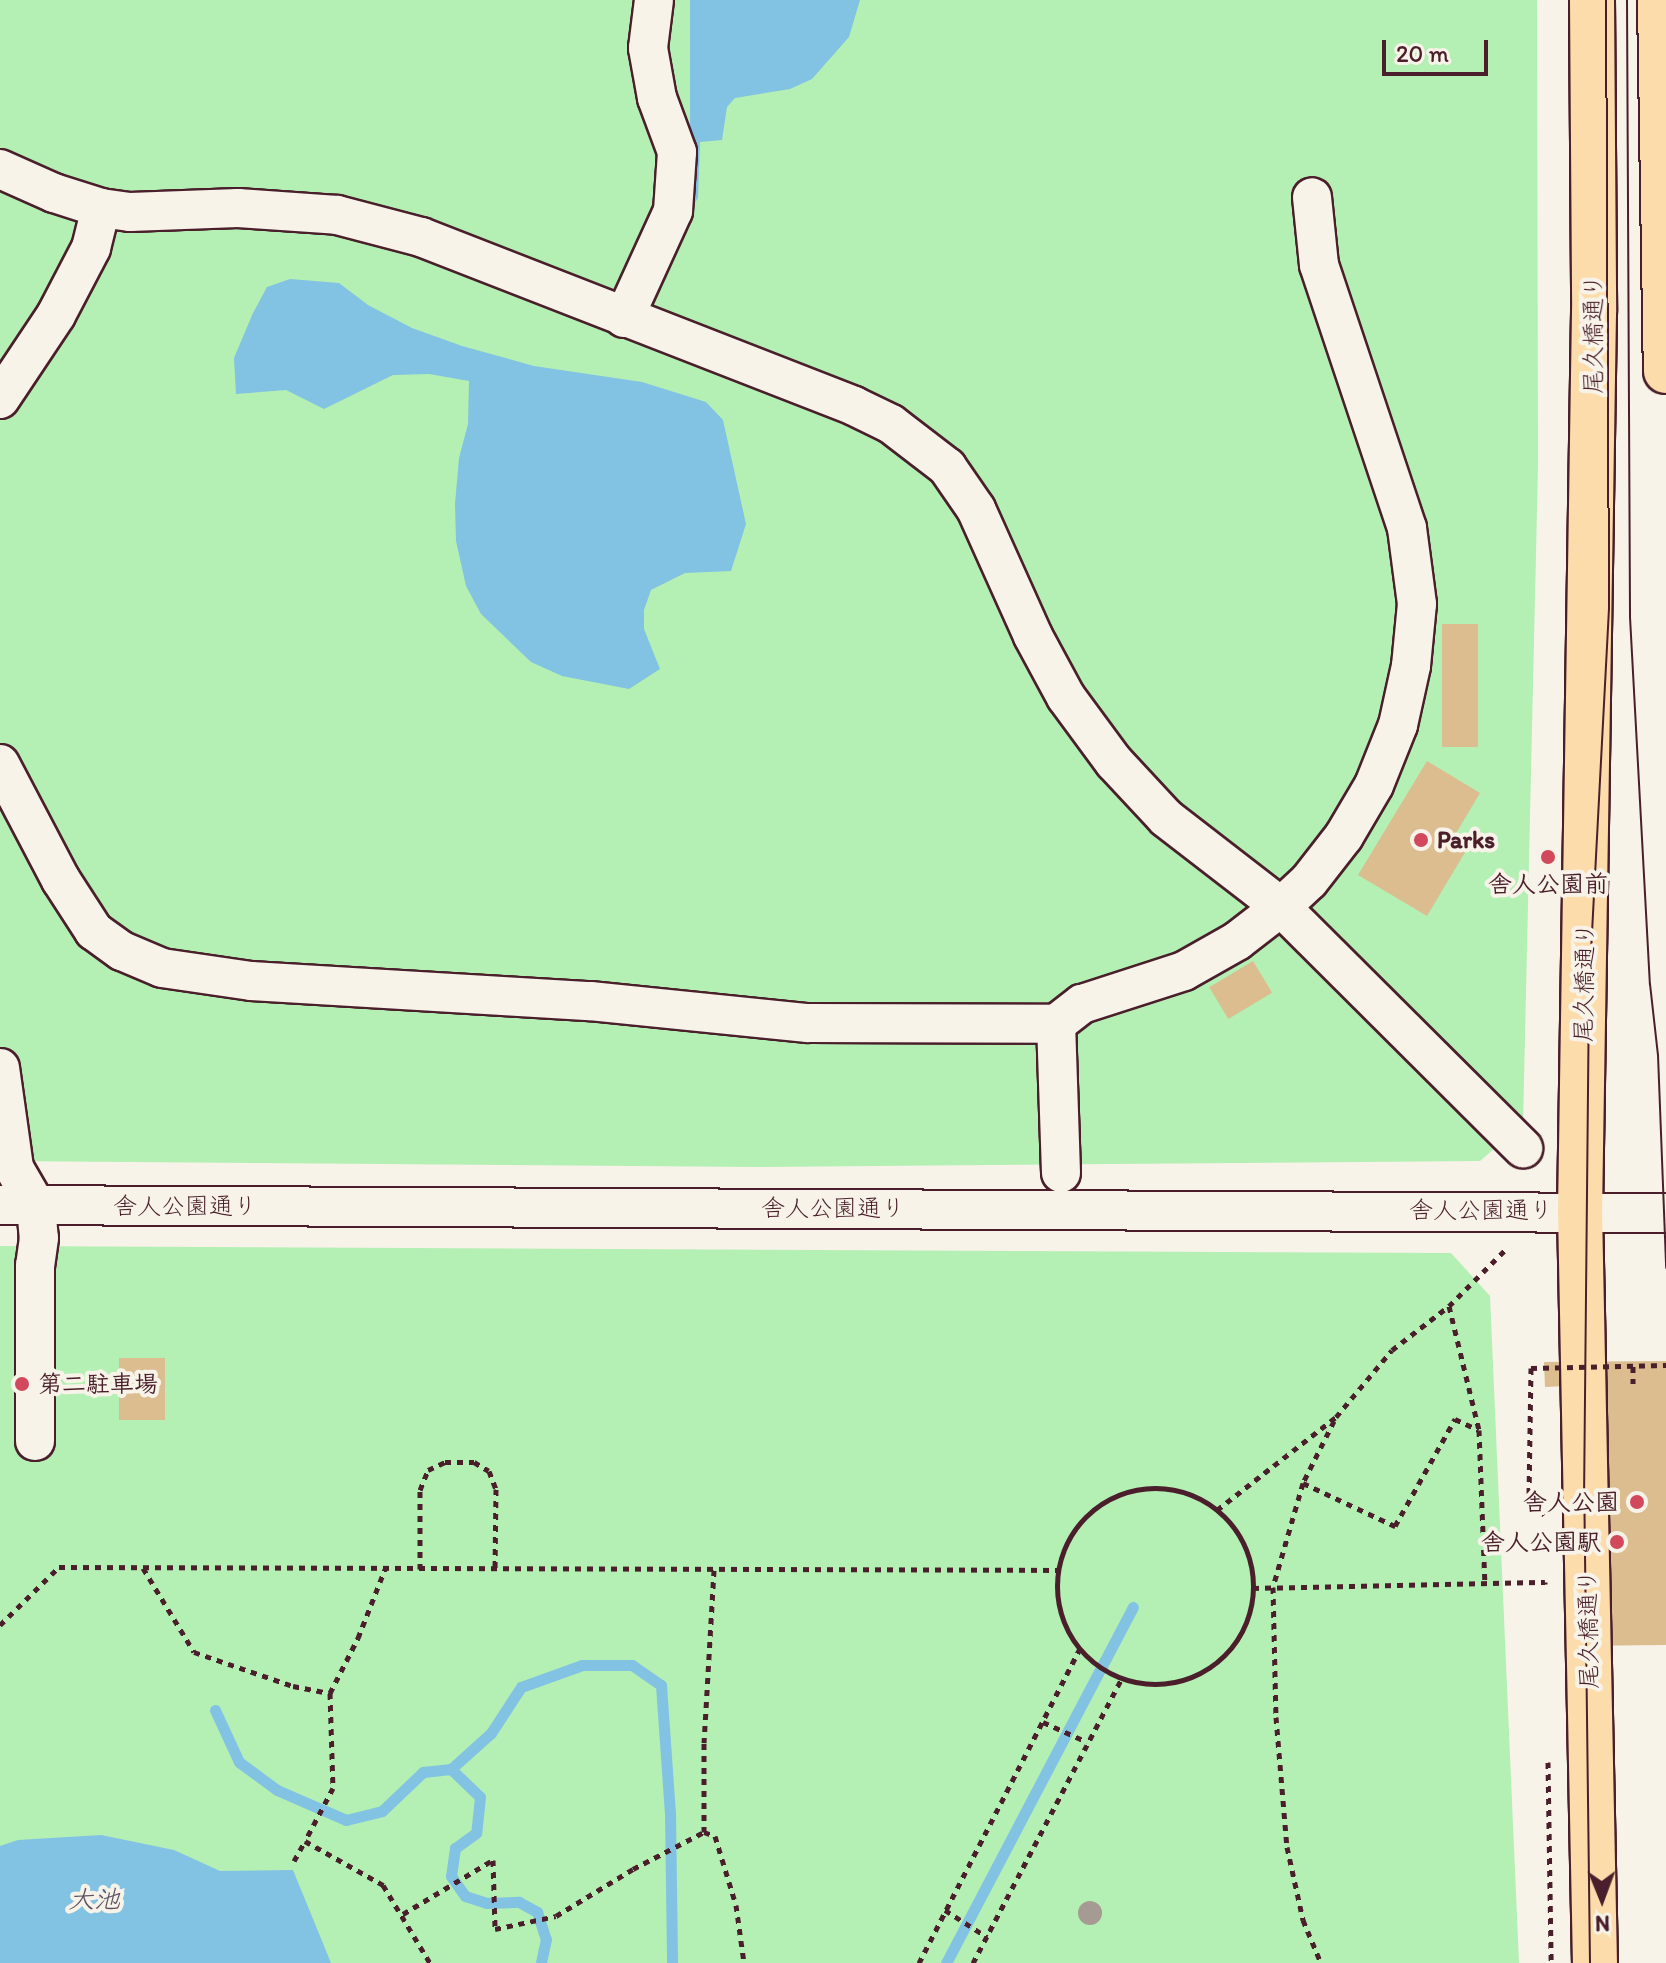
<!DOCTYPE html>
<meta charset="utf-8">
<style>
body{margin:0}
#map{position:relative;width:1666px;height:1963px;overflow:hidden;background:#f7f3e8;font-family:Itim,"Klee One",sans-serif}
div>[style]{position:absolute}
.green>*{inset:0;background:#b4efb4}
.water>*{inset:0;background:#82c3e3}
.stream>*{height:11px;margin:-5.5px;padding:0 5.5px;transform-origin:5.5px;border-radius:5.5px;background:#82c3e3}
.building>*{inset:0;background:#dbbd8f;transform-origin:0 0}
.path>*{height:5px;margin-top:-2.5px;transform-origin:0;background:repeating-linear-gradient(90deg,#4a1f2b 0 6px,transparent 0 12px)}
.path>.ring{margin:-2.5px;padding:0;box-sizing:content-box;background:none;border:5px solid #4a1f2b;border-radius:50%}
.roads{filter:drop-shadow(2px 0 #4a1f2b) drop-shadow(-2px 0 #4a1f2b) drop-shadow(0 2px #4a1f2b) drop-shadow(0 -2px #4a1f2b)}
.minor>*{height:38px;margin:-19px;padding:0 19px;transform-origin:19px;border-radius:19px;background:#f7f3e8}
.major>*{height:44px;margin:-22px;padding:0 22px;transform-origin:22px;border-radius:22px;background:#fddcac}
.tram>*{height:2px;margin:-1px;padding:0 1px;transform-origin:1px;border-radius:1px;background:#4a1f2b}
.path-bridge>*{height:5px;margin-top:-2.5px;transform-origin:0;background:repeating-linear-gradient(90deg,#4a1f2b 0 6px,transparent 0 12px)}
.trees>*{width:24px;height:24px;margin:-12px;border-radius:50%;background:#a69b93}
.dots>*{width:22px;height:22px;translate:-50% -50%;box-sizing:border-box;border:4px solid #f7f3e8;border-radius:50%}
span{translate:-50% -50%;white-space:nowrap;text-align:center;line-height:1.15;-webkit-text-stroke:8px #f7f3e8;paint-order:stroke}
.street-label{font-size:24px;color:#4a1f2b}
.poi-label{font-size:24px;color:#4a1f2b;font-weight:700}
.left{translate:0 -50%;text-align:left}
.right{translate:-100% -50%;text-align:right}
.water-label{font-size:26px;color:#5b5062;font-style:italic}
.north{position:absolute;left:1562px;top:1859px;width:80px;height:80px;-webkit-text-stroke:6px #f7f3e8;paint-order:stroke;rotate:179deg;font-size:22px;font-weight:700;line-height:32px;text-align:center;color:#4a1f2b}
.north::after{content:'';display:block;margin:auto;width:28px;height:36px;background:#4a1f2b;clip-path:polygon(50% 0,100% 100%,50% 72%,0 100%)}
.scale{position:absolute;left:1382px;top:40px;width:106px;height:36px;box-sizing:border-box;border:4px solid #4a1f2b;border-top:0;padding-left:10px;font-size:24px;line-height:28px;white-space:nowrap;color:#4a1f2b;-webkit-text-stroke:6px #f7f3e8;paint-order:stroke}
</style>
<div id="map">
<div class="green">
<i style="clip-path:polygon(0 0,1537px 0,1538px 464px,1523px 1124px,1480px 1161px,758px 1167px,0 1161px)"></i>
<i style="clip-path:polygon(0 1246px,1451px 1253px,1490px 1296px,1519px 1963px,0 1963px)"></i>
</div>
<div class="water">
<i style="clip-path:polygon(690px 0,860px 0,849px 37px,812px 79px,790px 89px,735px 98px,727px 107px,722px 140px,700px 142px,698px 198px,690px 210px)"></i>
<i style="clip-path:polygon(290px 279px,339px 283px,368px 305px,412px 328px,462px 346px,534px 366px,642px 382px,706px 402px,723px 420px,746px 524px,731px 571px,685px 573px,651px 590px,644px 610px,644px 629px,660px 669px,629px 689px,562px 676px,531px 662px,481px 614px,466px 586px,456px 541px,455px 504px,459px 458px,468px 424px,469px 381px,429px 374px,393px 375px,324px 409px,286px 390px,236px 394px,234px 358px,253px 313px,267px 287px)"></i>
<i style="clip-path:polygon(101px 1835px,174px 1850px,220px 1871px,293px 1870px,331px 1963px,0 1963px,0 1846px,18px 1840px)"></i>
</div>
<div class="stream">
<i style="left:215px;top:1710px;width:57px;rotate:65.2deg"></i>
<i style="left:239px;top:1762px;width:47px;rotate:36.4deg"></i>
<i style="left:277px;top:1790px;width:75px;rotate:23.5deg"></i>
<i style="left:346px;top:1820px;width:37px;rotate:-14deg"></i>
<i style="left:382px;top:1811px;width:57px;rotate:-43.6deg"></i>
<i style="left:423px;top:1772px;width:28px;rotate:-6deg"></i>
<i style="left:451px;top:1769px;width:40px;rotate:44deg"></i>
<i style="left:480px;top:1797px;width:36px;rotate:96deg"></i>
<i style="left:476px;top:1833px;width:26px;rotate:144deg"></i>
<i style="left:455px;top:1848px;width:28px;rotate:98deg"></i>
<i style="left:451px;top:1876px;width:24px;rotate:55deg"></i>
<i style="left:465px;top:1896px;width:22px;rotate:18deg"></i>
<i style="left:486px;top:1903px;width:33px;rotate:-2deg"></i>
<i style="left:519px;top:1902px;width:21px;rotate:29deg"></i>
<i style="left:537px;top:1912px;width:28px;rotate:72deg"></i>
<i style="left:546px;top:1939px;width:25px;rotate:102deg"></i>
<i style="left:451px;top:1769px;width:54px;rotate:-42deg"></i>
<i style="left:491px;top:1733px;width:55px;rotate:-56.9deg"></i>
<i style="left:521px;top:1687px;width:65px;rotate:-19.8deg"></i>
<i style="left:582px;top:1665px;width:50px"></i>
<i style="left:632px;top:1665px;width:35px;rotate:35deg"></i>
<i style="left:661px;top:1685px;width:128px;rotate:86deg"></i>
<i style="left:670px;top:1813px;width:150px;rotate:89.2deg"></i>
<i style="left:946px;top:1963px;width:402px;rotate:-62.3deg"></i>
</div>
<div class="building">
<i style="left:1442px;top:624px;width:36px;height:123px"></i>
<i style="clip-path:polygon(1427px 761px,1480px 793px,1455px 835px,1470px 844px,1427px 916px,1358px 875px)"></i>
<i style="left:1253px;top:961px;width:37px;height:51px;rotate:59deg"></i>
<i style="left:119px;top:1358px;width:46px;height:62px"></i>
<i style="clip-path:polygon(1666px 1361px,1666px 1645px,1569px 1646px,1567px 1386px,1545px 1387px,1544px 1362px)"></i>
</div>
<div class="path">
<i style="left:1449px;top:1306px;width:128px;rotate:76.4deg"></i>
<i style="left:1479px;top:1430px;width:153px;rotate:87.8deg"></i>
<i style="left:1633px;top:1366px;width:18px;rotate:90deg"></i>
<i style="left:1531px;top:1368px;width:127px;rotate:90.9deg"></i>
<i style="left:1529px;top:1495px;width:25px;rotate:53deg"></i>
<i style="left:1334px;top:1421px;width:69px;rotate:116.6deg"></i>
<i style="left:1303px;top:1483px;width:102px;rotate:25.1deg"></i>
<i style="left:1395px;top:1526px;width:123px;rotate:-60.7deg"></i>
<i style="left:1455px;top:1419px;width:26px;rotate:25deg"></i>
<i style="left:1303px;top:1483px;width:108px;rotate:106.1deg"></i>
<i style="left:1273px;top:1587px;width:130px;rotate:88.7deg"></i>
<i style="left:1276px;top:1717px;width:130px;rotate:85.2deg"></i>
<i style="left:1287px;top:1847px;width:75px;rotate:77.6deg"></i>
<i style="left:1303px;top:1920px;width:47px;rotate:67.3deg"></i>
<i class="ring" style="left:1057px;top:1488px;width:191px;height:191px"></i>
<i style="left:1217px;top:1510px;width:151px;rotate:-38deg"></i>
<i style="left:1336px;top:1417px;width:87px;rotate:-50.1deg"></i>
<i style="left:1392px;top:1350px;width:72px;rotate:-37.7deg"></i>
<i style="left:1449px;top:1306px;width:81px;rotate:-45deg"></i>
<i style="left:143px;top:1568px;width:98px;rotate:58.7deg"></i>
<i style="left:194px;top:1652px;width:105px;rotate:19deg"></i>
<i style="left:293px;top:1686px;width:38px;rotate:11deg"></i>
<i style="left:330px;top:1693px;width:95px;rotate:88.2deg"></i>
<i style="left:333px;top:1788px;width:60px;rotate:117.8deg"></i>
<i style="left:420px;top:1569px;width:79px;rotate:-90deg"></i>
<i style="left:420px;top:1490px;width:22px;rotate:-68deg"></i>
<i style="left:428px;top:1470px;width:19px;rotate:-25deg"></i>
<i style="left:445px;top:1462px;width:29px"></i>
<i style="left:474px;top:1462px;width:17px;rotate:31deg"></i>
<i style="left:489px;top:1471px;width:19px;rotate:69deg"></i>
<i style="left:496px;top:1489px;width:80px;rotate:90.7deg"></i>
<i style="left:714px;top:1570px;width:173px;rotate:93.3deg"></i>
<i style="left:704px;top:1743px;width:89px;rotate:90deg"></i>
<i style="left:704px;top:1832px;width:12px;rotate:20deg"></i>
<i style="left:715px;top:1836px;width:72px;rotate:73.1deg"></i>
<i style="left:736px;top:1905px;width:59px;rotate:82.1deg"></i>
<i style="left:1253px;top:1588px;width:292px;rotate:-1.2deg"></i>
<i style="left:1545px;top:1582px;width:2px;rotate:90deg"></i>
<i style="left:0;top:1625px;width:83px;rotate:-44.5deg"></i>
<i style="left:59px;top:1567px;width:998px;rotate:0.17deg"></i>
<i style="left:330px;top:1693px;width:62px;rotate:-63deg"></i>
<i style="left:358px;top:1638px;width:74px;rotate:-68.6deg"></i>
<i style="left:1043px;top:1722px;width:48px;rotate:24.4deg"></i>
<i style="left:1548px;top:1762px;width:201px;rotate:89.1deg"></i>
<i style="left:294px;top:1861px;width:23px;rotate:-61deg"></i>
<i style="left:305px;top:1841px;width:90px;rotate:29.4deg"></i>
<i style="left:383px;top:1885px;width:91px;rotate:58.9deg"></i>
<i style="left:945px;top:1910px;width:50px;rotate:32.7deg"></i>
<i style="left:403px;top:1914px;width:105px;rotate:-31deg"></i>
<i style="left:493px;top:1860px;width:69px;rotate:88.3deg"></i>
<i style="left:495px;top:1929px;width:62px;rotate:-12deg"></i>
<i style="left:556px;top:1916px;width:90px;rotate:-31.4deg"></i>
<i style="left:633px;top:1869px;width:80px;rotate:-27.5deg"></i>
<i style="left:919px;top:1963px;width:353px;rotate:-62.9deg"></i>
<i style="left:973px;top:1963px;width:322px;rotate:-62.4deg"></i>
</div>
<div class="roads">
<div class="minor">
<i style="left:0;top:169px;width:59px;rotate:24deg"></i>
<i style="left:54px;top:193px;width:49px;rotate:17.7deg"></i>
<i style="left:101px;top:208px;width:29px;rotate:8deg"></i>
<i style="left:130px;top:212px;width:108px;rotate:-2.1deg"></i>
<i style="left:238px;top:208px;width:99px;rotate:4deg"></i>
<i style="left:337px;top:215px;width:87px;rotate:14.7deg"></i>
<i style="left:421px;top:237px;width:465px;rotate:21.3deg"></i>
<i style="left:854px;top:406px;width:41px;rotate:25.9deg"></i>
<i style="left:891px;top:424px;width:71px;rotate:37.5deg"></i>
<i style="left:947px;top:467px;width:51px;rotate:55.4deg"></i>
<i style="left:976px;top:509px;width:139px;rotate:65.8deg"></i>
<i style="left:1033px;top:636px;width:69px;rotate:61.6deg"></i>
<i style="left:1066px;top:697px;width:81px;rotate:53.6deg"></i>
<i style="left:1114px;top:762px;width:76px;rotate:47.1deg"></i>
<i style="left:1166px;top:818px;width:145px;rotate:37.7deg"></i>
<i style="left:1281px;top:907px;width:342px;rotate:44.9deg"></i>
<i style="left:624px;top:318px;width:118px;rotate:-65.4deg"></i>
<i style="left:673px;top:211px;width:59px;rotate:-86.1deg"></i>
<i style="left:677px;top:152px;width:58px;rotate:-110.3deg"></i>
<i style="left:657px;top:98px;width:51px;rotate:-100.2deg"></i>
<i style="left:648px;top:48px;width:48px;rotate:-82.9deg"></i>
<i style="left:0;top:399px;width:101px;rotate:-56.3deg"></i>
<i style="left:56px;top:315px;width:76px;rotate:-62.4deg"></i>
<i style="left:91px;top:248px;width:41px;rotate:-76deg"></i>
<i style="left:0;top:764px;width:131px;rotate:62.3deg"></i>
<i style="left:61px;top:880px;width:61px;rotate:57.1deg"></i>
<i style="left:94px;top:931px;width:34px;rotate:36deg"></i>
<i style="left:122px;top:951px;width:43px;rotate:23deg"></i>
<i style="left:162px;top:968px;width:90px;rotate:8.3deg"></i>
<i style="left:251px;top:981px;width:340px;rotate:3.4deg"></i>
<i style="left:590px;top:1001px;width:219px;rotate:5.8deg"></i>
<i style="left:808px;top:1023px;width:248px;rotate:0.2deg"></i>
<i style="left:0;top:1068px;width:101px;rotate:82deg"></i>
<i style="left:14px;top:1168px;width:44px;rotate:59.9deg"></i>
<i style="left:36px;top:1206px;width:32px;rotate:85deg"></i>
<i style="left:39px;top:1238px;width:27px;rotate:98deg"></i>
<i style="left:35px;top:1265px;width:176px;rotate:90deg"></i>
<i style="left:1061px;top:1173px;width:149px;rotate:-91.9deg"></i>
<i style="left:1056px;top:1024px;width:33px;rotate:-38deg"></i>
<i style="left:1082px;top:1004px;width:107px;rotate:-17.9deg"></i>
<i style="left:1184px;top:971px;width:61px;rotate:-29.5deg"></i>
<i style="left:1237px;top:941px;width:56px;rotate:-37.7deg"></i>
<i style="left:1281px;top:907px;width:38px;rotate:-43deg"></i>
<i style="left:1309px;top:881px;width:57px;rotate:-52.1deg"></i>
<i style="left:1344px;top:836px;width:59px;rotate:-59.5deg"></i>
<i style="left:1374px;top:785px;width:65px;rotate:-68.2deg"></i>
<i style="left:1398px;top:725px;width:60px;rotate:-77.6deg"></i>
<i style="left:1411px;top:666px;width:62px;rotate:-84.5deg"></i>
<i style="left:1417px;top:604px;width:77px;rotate:-97.5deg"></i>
<i style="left:1407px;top:528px;width:277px;rotate:-108.5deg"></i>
<i style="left:1319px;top:265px;width:68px;rotate:-95.9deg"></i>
<i style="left:0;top:1205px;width:1666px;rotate:0.28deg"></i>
</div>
<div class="major">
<i style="left:1592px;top:0;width:312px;rotate:89.6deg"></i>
<i style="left:1594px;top:312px;width:899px;rotate:90.89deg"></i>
<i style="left:1580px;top:1211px;width:752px;rotate:88.86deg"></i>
<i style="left:1660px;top:0;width:371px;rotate:89.1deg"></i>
</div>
</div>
<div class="tram">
<i style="left:1627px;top:0;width:617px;rotate:89.72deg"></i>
<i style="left:1630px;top:617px;width:368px;rotate:86.9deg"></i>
<i style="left:1650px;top:984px;width:71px;rotate:83.6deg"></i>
<i style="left:1658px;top:1055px;width:213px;rotate:87.8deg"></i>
<i style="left:1590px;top:1963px;width:463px;rotate:-90.7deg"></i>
<i style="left:1584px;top:1500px;width:510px;rotate:-89.44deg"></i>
<i style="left:1589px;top:990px;width:383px;rotate:-87deg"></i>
<i style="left:1609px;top:608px;width:608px;rotate:-90.28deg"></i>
</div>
<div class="path-bridge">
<i style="left:1531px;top:1368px;width:135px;rotate:-1.3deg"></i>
</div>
<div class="trees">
<i style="left:1090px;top:1913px"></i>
</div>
<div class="dots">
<i style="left:1421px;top:840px;background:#d1495b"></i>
<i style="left:1548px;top:857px;background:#d1495b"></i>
<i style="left:22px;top:1384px;background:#d1495b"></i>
<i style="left:1637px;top:1502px;background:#d1495b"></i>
<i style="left:1617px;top:1542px;background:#d1495b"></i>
</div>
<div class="street-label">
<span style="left:1593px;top:334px;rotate:-90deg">尾久橋通り</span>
<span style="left:1584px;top:982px;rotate:-89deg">尾久橋通り</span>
<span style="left:185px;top:1206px">舎人公園通り</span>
<span style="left:833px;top:1208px">舎人公園通り</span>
<span style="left:1481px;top:1210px">舎人公園通り</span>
<span style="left:1588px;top:1629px;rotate:-91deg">尾久橋通り</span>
</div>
<div class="poi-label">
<span class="left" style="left:1437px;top:840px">Parks</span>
<span style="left:1548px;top:884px">舎人公園前</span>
<span class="left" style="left:38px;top:1384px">第二駐車場</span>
<span class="right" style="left:1619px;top:1502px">舎人公園</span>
<span class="right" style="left:1601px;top:1542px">舎人公園駅</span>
</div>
<div class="water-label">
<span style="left:94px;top:1900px">大池</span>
</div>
<div class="north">N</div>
<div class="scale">20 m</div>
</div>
